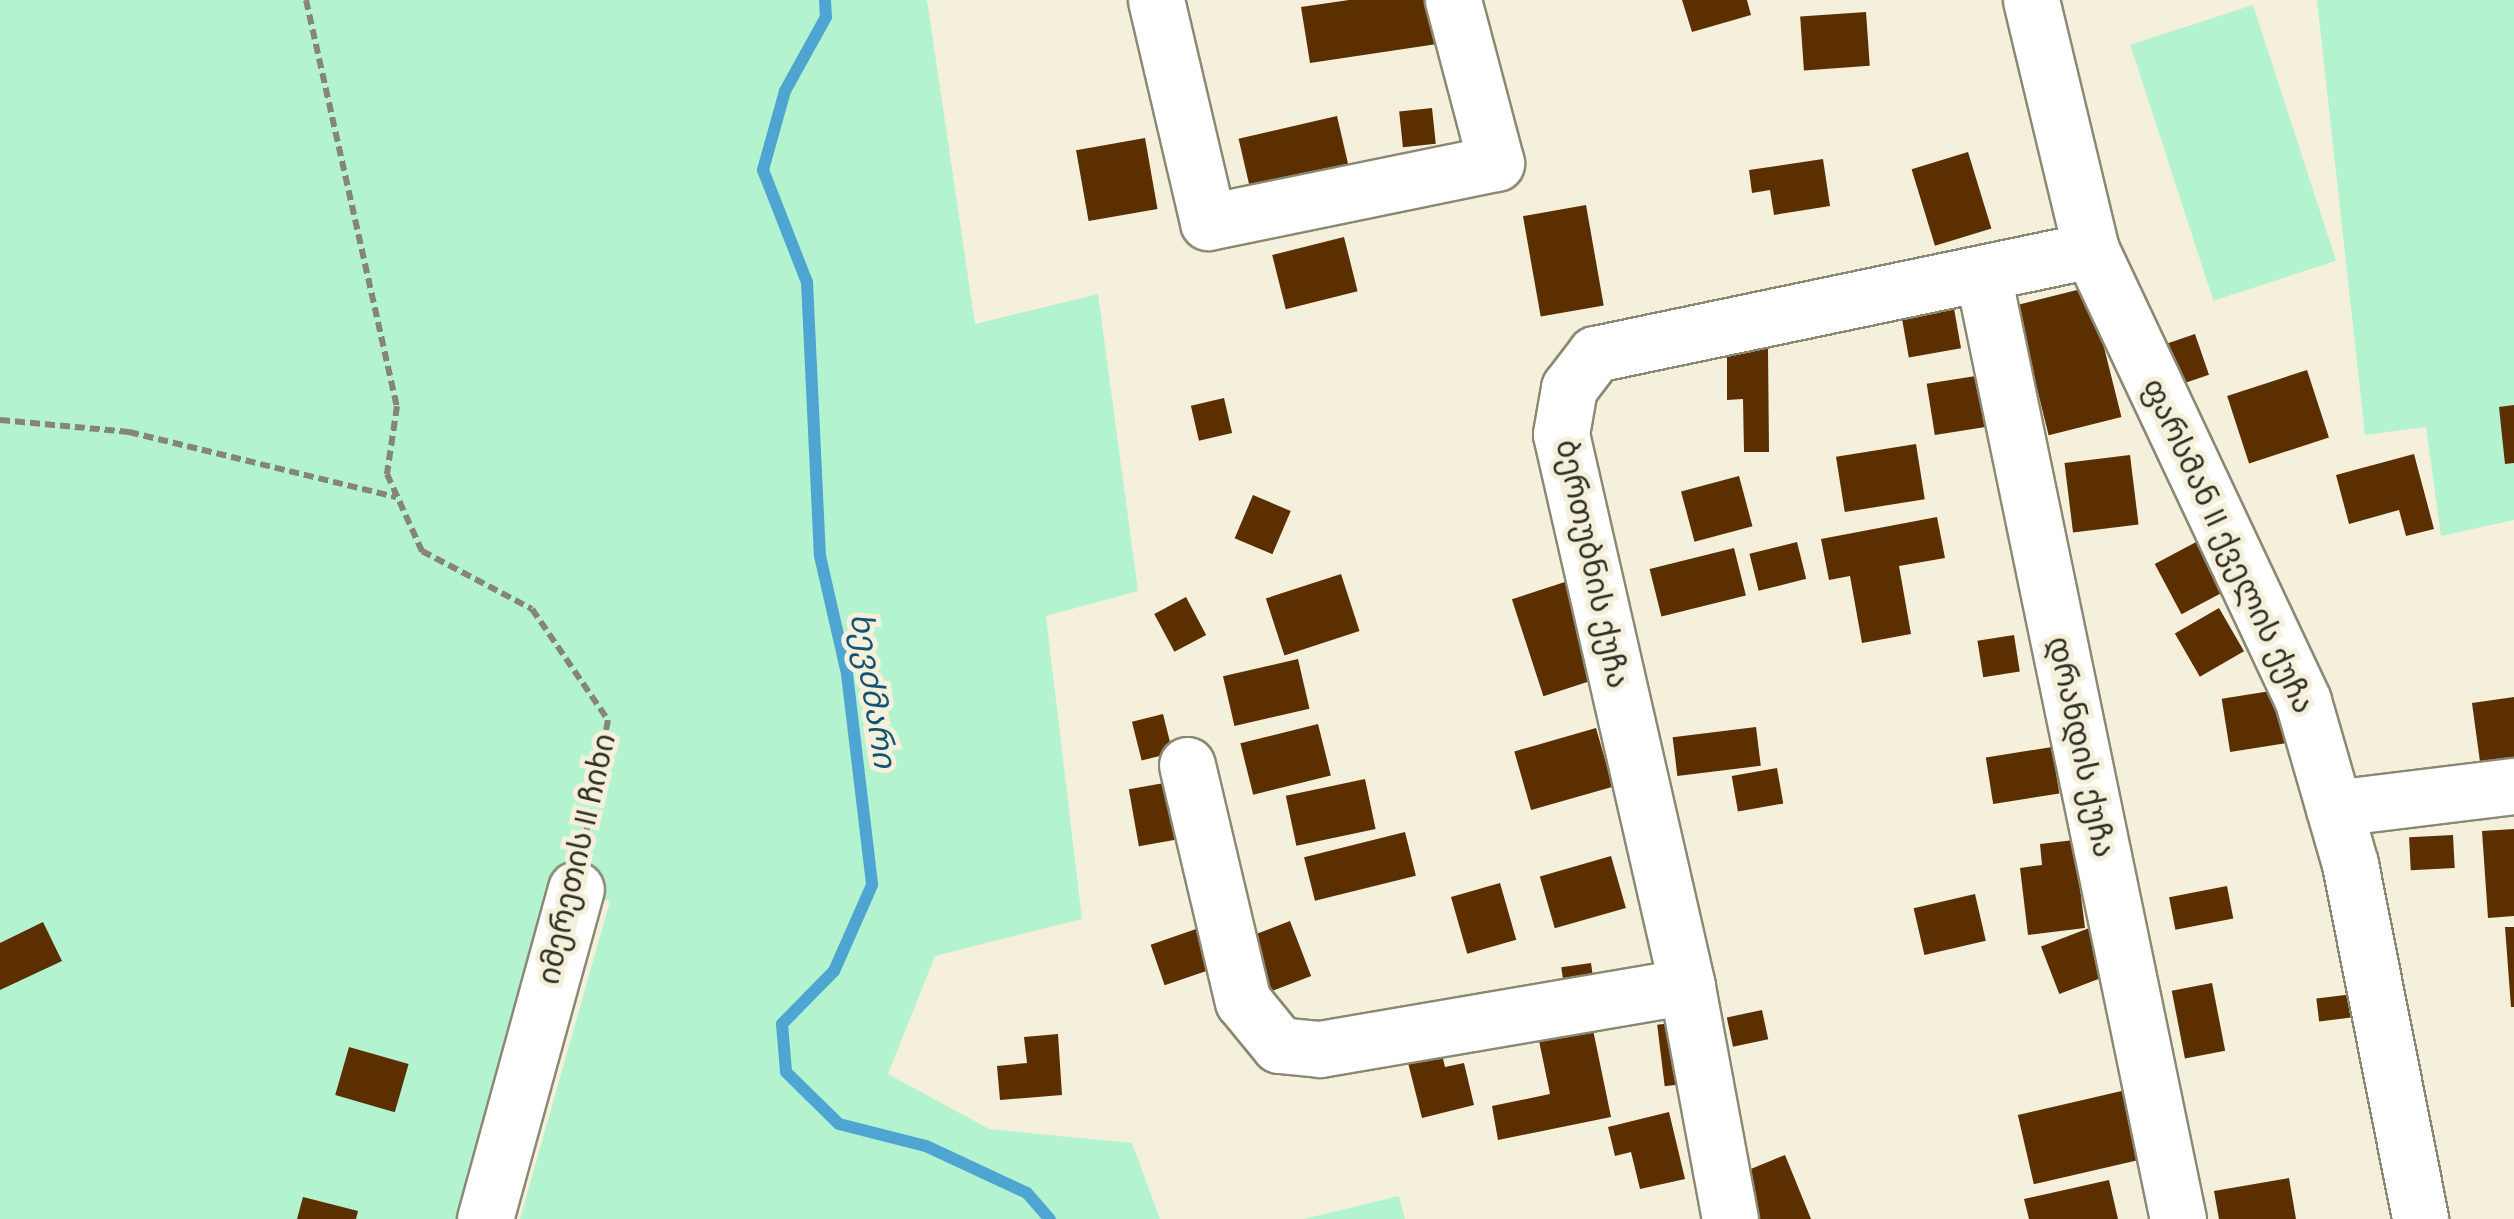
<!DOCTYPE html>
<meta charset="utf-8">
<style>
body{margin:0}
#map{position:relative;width:2514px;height:1219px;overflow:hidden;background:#f4f0db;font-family:"Space Grotesk","Noto Sans Georgian",sans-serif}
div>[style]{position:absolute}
.green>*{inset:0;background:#b3f3cf;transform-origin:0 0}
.stream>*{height:12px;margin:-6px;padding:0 6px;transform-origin:6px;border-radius:6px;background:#4ea5d1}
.building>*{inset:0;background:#5b2f00;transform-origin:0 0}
.path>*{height:6px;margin-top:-3px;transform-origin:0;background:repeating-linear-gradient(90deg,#878577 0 10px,transparent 0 15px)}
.roads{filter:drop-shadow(2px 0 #8b8874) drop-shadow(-2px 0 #8b8874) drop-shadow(0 2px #8b8874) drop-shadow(0 -2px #8b8874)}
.minor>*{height:55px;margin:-27.5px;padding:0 27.5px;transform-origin:27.5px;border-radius:27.5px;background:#fff}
span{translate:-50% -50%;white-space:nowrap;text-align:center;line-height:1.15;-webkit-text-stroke:10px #f4f0db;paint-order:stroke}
.street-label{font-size:30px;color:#2d2c24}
.water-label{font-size:32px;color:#105574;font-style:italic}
</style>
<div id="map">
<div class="green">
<i style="clip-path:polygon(0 0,927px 0,975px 324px,1098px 294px,1138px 591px,1046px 616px,1082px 919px,935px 956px,888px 1074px,989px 1129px,1132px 1143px,1160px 1219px,520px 1219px,610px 901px,549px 889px,523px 1013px,458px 1219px,0 1219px)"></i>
<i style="clip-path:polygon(2317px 0,2514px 0,2514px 520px,2441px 536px,2426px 427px,2365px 435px)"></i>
<i style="left:2253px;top:5px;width:269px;height:129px;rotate:72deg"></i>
<i style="clip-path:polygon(1399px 1196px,1405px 1219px,1304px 1219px)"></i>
</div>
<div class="stream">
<i style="left:825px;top:0;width:17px;rotate:87deg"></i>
<i style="left:826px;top:17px;width:85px;rotate:119deg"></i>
<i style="left:785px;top:91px;width:82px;rotate:105.6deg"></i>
<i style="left:763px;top:170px;width:120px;rotate:68.6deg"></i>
<i style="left:807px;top:282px;width:274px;rotate:87.3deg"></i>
<i style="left:820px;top:556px;width:121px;rotate:77.1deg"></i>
<i style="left:847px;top:674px;width:212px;rotate:83.2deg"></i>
<i style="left:872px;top:885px;width:94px;rotate:113.8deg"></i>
<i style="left:834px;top:971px;width:74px;rotate:134.5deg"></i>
<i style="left:782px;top:1024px;width:48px;rotate:85.2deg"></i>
<i style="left:786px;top:1072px;width:74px;rotate:44.5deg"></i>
<i style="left:839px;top:1124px;width:90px;rotate:14.2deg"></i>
<i style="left:926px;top:1146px;width:111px;rotate:25deg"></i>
<i style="left:1027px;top:1193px;width:35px;rotate:49deg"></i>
</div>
<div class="building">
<i style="clip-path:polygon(1349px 0,1431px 0,1437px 44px,1310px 63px,1301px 7px)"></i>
<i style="clip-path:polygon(1682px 0,1747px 0,1751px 15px,1692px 32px)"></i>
<i style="left:1866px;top:12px;width:54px;height:66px;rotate:86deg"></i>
<i style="left:1432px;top:108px;width:36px;height:33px;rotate:84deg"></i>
<i style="left:1337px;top:116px;width:61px;height:101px;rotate:77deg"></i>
<i style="left:1145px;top:138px;width:72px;height:70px;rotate:80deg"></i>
<i style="left:1968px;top:152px;width:80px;height:59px;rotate:73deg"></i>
<i style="clip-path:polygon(1823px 159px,1830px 206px,1774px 215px,1770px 190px,1752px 193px,1749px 170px)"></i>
<i style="left:1586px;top:205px;width:102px;height:64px;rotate:80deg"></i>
<i style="left:1344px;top:237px;width:56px;height:74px;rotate:76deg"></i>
<i style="left:2089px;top:287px;width:134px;height:75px;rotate:76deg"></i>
<i style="left:1952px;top:297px;width:52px;height:53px;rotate:80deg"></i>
<i style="left:2195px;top:334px;width:43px;height:31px;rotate:71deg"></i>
<i style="clip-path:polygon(1768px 349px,1769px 452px,1744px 452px,1743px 399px,1727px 400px,1727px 350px)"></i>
<i style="left:2307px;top:370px;width:71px;height:84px;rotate:72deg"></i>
<i style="left:1982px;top:375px;width:52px;height:56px;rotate:81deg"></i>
<i style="left:1224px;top:398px;width:36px;height:34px;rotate:77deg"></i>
<i style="clip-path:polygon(2514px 405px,2514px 463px,2505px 464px,2499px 407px)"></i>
<i style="left:1916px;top:444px;width:56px;height:81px;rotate:81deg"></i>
<i style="clip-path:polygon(2414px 454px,2434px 529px,2406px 536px,2399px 510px,2349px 524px,2336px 475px)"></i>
<i style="left:2130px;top:455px;width:70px;height:66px;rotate:83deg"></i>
<i style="left:1739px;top:476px;width:52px;height:60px;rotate:75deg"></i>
<i style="left:1253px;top:495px;width:41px;height:47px;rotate:23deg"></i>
<i style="clip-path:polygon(1937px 517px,1945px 558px,1899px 566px,1911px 634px,1862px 643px,1850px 576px,1829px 580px,1821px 539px)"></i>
<i style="left:2198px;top:541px;width:57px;height:49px;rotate:62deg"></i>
<i style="left:1797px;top:542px;width:38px;height:49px;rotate:76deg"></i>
<i style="left:1734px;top:548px;width:49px;height:87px;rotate:76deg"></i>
<i style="left:1341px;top:574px;width:60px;height:79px;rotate:72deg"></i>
<i style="left:1568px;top:581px;width:102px;height:59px;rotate:72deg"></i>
<i style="left:1186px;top:597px;width:43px;height:36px;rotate:62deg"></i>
<i style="left:2219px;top:608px;width:50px;height:51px;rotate:60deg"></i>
<i style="left:2014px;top:635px;width:37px;height:37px;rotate:81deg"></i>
<i style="left:1298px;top:659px;width:51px;height:77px;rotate:77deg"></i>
<i style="left:2277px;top:690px;width:54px;height:56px;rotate:81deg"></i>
<i style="clip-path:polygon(2514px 697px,2514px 757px,2480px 762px,2472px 703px)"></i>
<i style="left:1163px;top:714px;width:40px;height:32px;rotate:76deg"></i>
<i style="left:1318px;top:724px;width:53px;height:80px;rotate:76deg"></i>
<i style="left:1756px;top:727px;width:39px;height:84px;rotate:83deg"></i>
<i style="left:1596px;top:728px;width:61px;height:85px;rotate:74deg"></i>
<i style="left:2052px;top:747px;width:47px;height:67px;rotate:81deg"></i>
<i style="left:1777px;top:768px;width:36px;height:46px;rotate:80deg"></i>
<i style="left:1365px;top:779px;width:51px;height:81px;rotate:78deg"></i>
<i style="left:1181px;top:780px;width:58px;height:53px;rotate:80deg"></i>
<i style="clip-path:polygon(2514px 829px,2514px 916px,2488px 918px,2482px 831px)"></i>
<i style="left:1405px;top:832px;width:45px;height:104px;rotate:76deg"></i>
<i style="left:2453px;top:835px;width:33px;height:44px;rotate:87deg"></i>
<i style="clip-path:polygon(2074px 840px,2085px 928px,2028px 935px,2020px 868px,2042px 865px,2040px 844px)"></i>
<i style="left:1611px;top:856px;width:54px;height:74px;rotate:74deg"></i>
<i style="left:1500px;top:883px;width:59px;height:51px;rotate:74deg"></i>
<i style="left:2227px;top:886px;width:33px;height:59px;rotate:79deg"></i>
<i style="left:1975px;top:894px;width:48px;height:63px;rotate:77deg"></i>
<i style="left:1290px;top:921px;width:59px;height:58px;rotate:69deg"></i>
<i style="clip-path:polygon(43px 922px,62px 961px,0 990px,0 943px)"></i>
<i style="left:2097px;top:925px;width:51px;height:60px;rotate:69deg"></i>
<i style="clip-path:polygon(2505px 927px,2514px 927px,2514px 1007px,2511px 1007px)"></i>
<i style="left:1196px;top:929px;width:43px;height:48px;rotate:71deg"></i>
<i style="left:1591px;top:963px;width:22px;height:30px;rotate:82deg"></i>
<i style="left:2212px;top:983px;width:69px;height:41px;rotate:79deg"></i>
<i style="left:2362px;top:993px;width:23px;height:46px;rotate:83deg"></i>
<i style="left:1762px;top:1010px;width:30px;height:36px;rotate:78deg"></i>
<i style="clip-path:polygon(1591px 1020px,1611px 1117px,1498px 1140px,1492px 1106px,1550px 1094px,1537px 1031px)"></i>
<i style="left:1679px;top:1022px;width:62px;height:22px;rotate:83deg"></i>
<i style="clip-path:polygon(1058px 1034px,1062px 1095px,1000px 1100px,997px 1066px,1027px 1063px,1024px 1037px)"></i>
<i style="clip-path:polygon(1439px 1042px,1445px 1067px,1464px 1063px,1474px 1105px,1422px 1118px,1405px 1051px)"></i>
<i style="left:349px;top:1047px;width:62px;height:50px;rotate:16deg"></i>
<i style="left:2126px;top:1090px;width:71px;height:111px;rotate:77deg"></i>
<i style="clip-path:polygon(1669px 1112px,1685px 1179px,1640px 1189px,1631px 1152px,1615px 1156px,1608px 1127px)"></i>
<i style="clip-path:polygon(1785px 1155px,1811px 1219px,1760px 1219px,1741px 1173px)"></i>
<i style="clip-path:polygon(2289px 1178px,2296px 1219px,2219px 1219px,2214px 1191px)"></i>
<i style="clip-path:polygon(2109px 1180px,2118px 1219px,2029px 1219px,2024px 1199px)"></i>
<i style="clip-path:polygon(303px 1197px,358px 1211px,356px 1219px,297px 1219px)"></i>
</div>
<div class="path">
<i style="left:306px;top:0;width:416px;rotate:77.4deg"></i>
<i style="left:397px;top:406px;width:69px;rotate:98.4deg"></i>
<i style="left:387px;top:474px;width:85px;rotate:65.6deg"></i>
<i style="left:422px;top:551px;width:124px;rotate:27.8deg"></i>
<i style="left:532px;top:609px;width:135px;rotate:55.6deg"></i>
<i style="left:608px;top:720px;width:126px;rotate:101deg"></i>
<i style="left:0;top:420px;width:130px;rotate:5.3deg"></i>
<i style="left:129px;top:432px;width:275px;rotate:13.7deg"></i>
</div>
<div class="roads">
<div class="minor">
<i style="left:1156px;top:0;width:228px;rotate:76.8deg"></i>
<i style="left:1208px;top:222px;width:294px;rotate:-11.6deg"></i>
<i style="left:1496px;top:163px;width:169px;rotate:-104.8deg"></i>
<i style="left:2031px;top:0;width:257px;rotate:76.5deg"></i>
<i style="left:2091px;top:250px;width:498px;rotate:64.8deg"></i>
<i style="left:2303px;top:701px;width:170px;rotate:73.9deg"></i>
<i style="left:2350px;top:864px;width:362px;rotate:78.8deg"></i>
<i style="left:1983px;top:275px;width:964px;rotate:78.33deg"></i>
<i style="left:1187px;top:765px;width:243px;rotate:76.7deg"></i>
<i style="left:1243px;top:1001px;width:57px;rotate:50.7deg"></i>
<i style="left:1279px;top:1045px;width:41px;rotate:5.6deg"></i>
<i style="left:1320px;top:1049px;width:372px;rotate:-9.7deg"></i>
<i style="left:2334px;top:808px;width:181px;rotate:-7deg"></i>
<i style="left:485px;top:1219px;width:342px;rotate:-74.6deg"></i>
<i style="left:1730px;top:1219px;width:237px;rotate:-100.5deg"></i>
<i style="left:1687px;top:986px;width:566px;rotate:-102.86deg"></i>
<i style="left:1561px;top:434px;width:47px;rotate:-80.1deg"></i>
<i style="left:1569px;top:388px;width:43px;rotate:-52.6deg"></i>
<i style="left:1595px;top:354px;width:507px;rotate:-11.84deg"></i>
</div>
</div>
<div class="street-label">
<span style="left:2228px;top:546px;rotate:65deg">ფარსმან II ქველის ქუჩა</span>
<span style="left:1592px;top:564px;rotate:78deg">ბერთუბნის ქუჩა</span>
<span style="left:2081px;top:747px;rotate:78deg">დრანდის ქუჩა</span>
<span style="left:577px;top:859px;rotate:-77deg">იმერეთის II ჩიხი</span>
</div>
<div class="water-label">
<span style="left:873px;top:690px;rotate:81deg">ხევძმარი</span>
</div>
</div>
